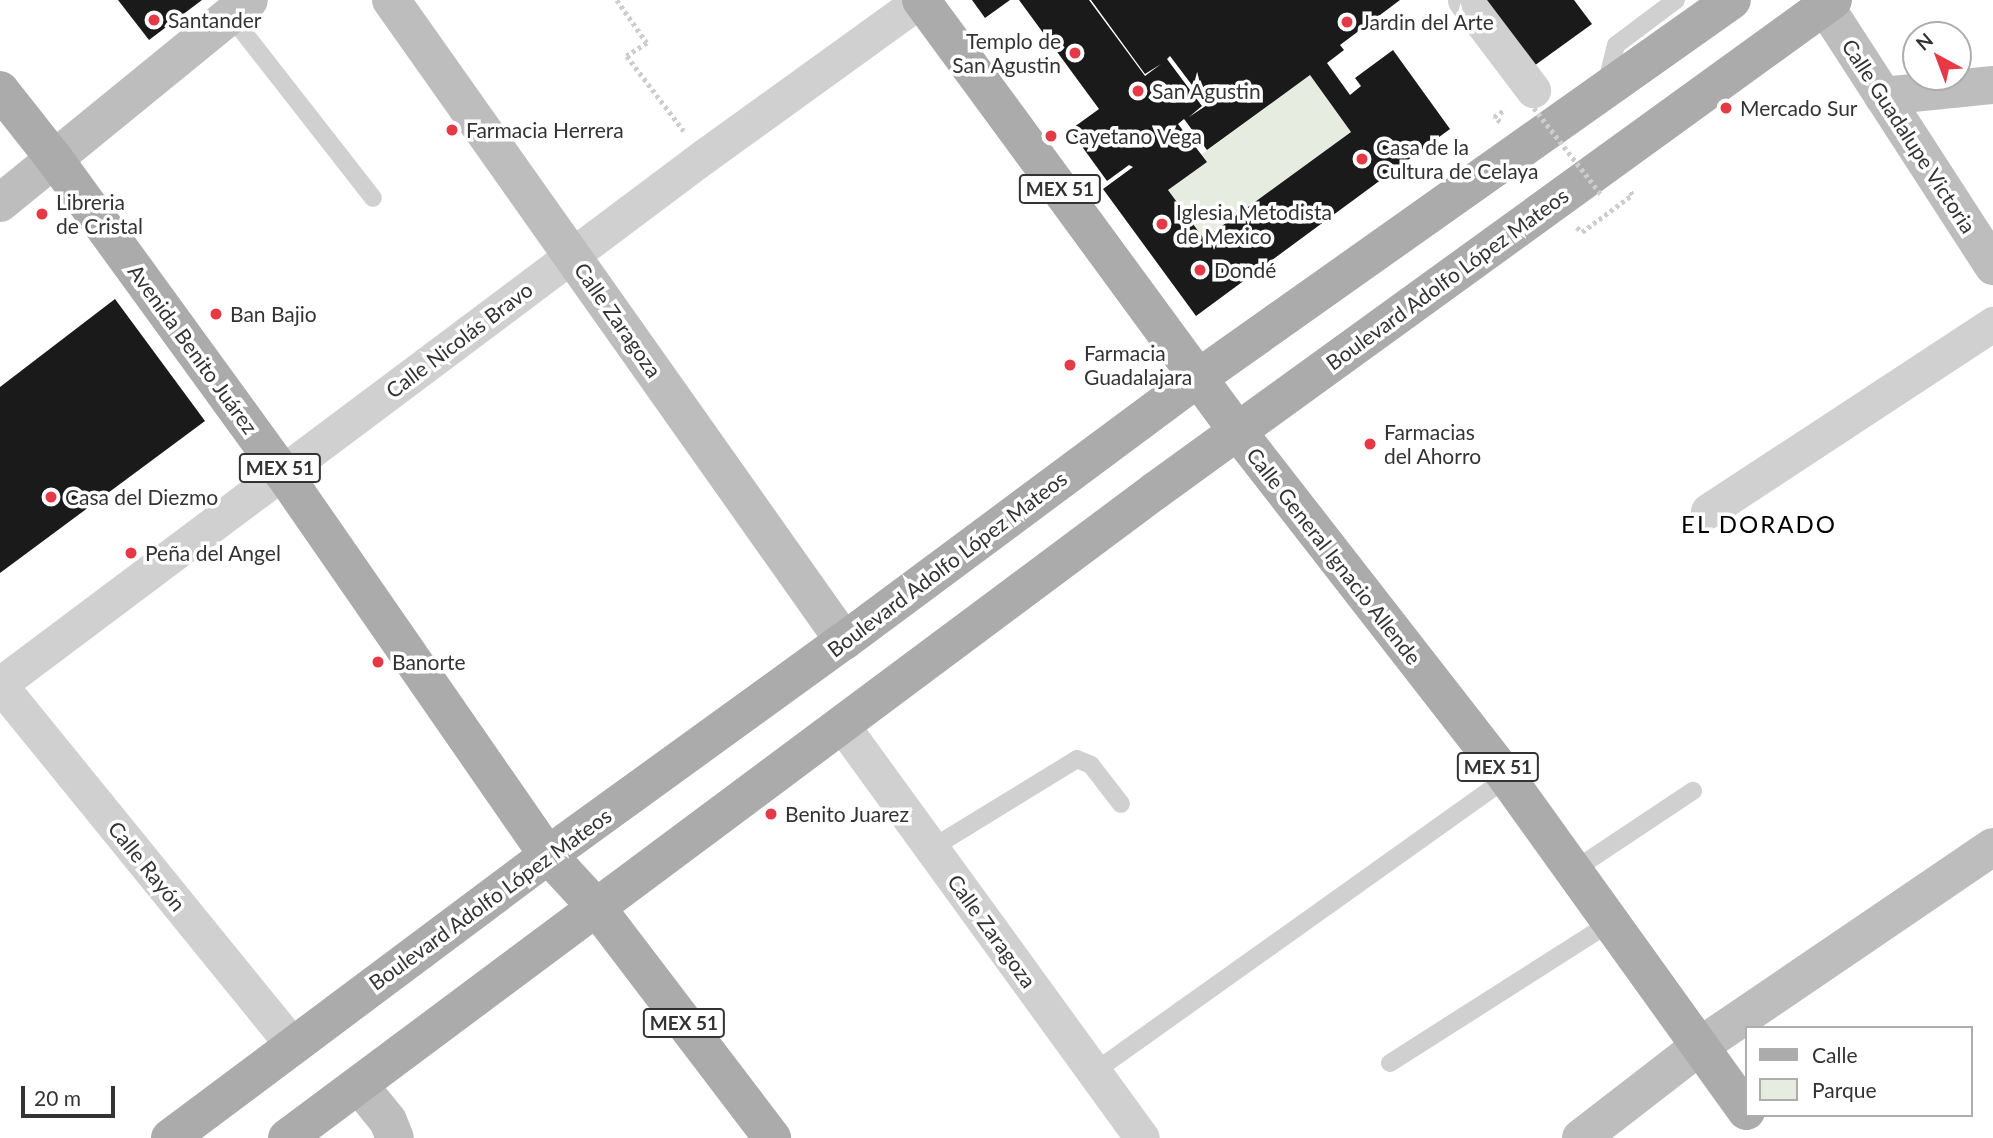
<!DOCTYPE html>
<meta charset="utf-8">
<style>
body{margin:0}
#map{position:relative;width:1993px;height:1138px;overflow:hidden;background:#fff;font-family:Lato,sans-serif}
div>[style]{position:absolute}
.green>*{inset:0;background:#e6ecdf}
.building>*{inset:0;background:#1a1a1a}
.path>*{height:4.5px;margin-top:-2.25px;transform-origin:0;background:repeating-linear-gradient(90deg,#cdcdcd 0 3.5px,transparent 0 7px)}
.lane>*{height:18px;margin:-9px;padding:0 9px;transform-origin:9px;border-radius:9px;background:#d0d0d0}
.street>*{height:35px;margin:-17.5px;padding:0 17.5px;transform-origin:17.5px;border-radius:17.5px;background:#d0d0d0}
.secondary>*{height:38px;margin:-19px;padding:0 19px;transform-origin:19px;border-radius:19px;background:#bdbdbd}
.primary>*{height:38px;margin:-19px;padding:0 19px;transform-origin:19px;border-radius:19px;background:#ababab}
.path-bridge>*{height:4.5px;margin-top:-2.25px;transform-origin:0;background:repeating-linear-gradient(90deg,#cdcdcd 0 3.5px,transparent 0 7px)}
.dots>*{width:19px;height:19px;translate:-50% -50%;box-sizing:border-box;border:4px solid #fff;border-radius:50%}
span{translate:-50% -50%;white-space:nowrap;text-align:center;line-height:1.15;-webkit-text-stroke:7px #fff;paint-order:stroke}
.shield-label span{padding:2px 5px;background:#fff;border:2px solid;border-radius:5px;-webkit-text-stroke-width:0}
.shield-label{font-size:19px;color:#333;font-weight:700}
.poi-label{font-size:21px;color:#333}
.left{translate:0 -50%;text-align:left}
.right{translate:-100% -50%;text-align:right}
.street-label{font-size:21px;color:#333}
.quarter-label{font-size:24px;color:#000;letter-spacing:2px}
.legend{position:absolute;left:1745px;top:1026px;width:228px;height:91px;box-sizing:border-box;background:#fff;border:2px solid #adadad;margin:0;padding:9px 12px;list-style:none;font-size:21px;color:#333}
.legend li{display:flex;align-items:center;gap:14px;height:35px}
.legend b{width:35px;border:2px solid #adadad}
.north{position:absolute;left:1902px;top:21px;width:70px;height:70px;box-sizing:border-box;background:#fff;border:2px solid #adadad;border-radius:50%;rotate:319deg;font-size:19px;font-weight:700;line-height:28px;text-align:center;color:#333}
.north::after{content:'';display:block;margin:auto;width:24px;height:32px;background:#e63946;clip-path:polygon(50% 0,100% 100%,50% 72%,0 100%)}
.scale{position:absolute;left:21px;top:1086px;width:94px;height:32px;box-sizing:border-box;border:4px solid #333;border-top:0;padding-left:9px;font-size:21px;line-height:24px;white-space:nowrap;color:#333;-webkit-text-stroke:5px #fff;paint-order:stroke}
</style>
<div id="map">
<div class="green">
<i style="clip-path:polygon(1310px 75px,1351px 132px,1204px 239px,1168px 190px,1206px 162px,1201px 155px)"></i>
</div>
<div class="building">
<i style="clip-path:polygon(118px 0,202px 0,149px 40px)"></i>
<i style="clip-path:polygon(972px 0,1010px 0,985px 18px)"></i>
<i style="clip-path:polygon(evenodd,1019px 0,1089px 0,1145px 76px,1161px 64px,1145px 74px,1091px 0,1400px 0,1340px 45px,1344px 50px,1327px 63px,1350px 95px,1361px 86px,1355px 78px,1393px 50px,1450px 129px,1196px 316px,1103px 189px,1133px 167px,1129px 165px,1107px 181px,1070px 130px,1099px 109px,1019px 0,1170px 56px,1207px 105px,1189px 117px,1202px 106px,1167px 59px,1170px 56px,1019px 0,1310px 75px,1351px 132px,1204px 239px,1168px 190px,1207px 162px,1178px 124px,1184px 119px,1207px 150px,1310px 75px)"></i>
<i style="clip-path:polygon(1472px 0,1574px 0,1592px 24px,1527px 71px)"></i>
<i style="clip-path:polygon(115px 299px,205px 421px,0 573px,0 387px)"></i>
</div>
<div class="path">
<i style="left:617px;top:0;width:52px;rotate:55.1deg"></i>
<i style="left:647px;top:43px;width:24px;rotate:147deg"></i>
<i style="left:627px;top:56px;width:94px;rotate:52.8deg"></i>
<i style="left:1500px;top:122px;width:8px;rotate:-140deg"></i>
<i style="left:1494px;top:117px;width:14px;rotate:-34deg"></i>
<i style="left:1577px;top:227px;width:7px;rotate:45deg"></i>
<i style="left:1582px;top:232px;width:62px;rotate:-36.5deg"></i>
<i style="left:1632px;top:195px;width:4px;rotate:-117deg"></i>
</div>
<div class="lane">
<i style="left:230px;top:15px;width:232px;rotate:52deg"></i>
<i style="left:1606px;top:85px;width:41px;rotate:-76deg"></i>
<i style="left:1616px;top:45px;width:75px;rotate:-36.9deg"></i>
<i style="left:932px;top:848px;width:170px;rotate:-31.5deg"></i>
<i style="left:1077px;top:759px;width:15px;rotate:23deg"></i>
<i style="left:1091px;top:765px;width:49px;rotate:52.4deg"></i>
<i style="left:1574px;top:870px;width:143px;rotate:-33.6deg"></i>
<i style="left:1390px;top:1063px;width:262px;rotate:-32.5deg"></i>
<i style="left:1094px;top:1072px;width:507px;rotate:-35.45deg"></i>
</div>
<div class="street">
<i style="left:1465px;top:0;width:113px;rotate:52.9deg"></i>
<i style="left:1708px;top:511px;width:341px;rotate:-33.3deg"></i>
<i style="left:0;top:684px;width:879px;rotate:-36.86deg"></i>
<i style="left:703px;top:157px;width:269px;rotate:-35.8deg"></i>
<i style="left:0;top:685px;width:465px;rotate:50.9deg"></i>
<i style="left:842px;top:725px;width:510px;rotate:54.01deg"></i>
</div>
<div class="secondary">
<i style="left:391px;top:0;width:785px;rotate:54.75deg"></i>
<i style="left:1825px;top:6px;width:310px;rotate:57.1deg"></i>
<i style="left:1883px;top:96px;width:111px;rotate:-5.7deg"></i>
<i style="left:0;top:203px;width:321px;rotate:-39.2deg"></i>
<i style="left:359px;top:1085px;width:46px;rotate:51.1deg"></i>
<i style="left:388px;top:1121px;width:18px;rotate:68deg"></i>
<i style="left:1581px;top:1138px;width:150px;rotate:-37.7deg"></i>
<i style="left:1700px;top:1046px;width:354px;rotate:-34.2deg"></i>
</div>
<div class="primary">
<i style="left:921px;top:0;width:536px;rotate:53.73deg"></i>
<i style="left:1238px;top:432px;width:438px;rotate:52.1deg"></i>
<i style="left:1507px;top:778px;width:410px;rotate:54.3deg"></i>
<i style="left:0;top:90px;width:85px;rotate:51.7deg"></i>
<i style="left:53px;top:157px;width:391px;rotate:54deg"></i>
<i style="left:283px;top:473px;width:465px;rotate:55.3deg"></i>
<i style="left:548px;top:855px;width:72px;rotate:47.2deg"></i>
<i style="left:597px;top:908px;width:289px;rotate:52.7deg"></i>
<i style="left:170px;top:1138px;width:472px;rotate:-36.8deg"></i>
<i style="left:548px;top:855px;width:365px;rotate:-35.9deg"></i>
<i style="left:844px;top:641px;width:441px;rotate:-36.6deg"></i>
<i style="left:1198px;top:378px;width:654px;rotate:-35.29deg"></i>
<i style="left:287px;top:1138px;width:1083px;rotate:-36.7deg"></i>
<i style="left:1155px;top:491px;width:837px;rotate:-35.91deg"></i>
</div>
<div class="path-bridge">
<i style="left:1534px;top:108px;width:109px;rotate:52.1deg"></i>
</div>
<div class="dots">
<i style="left:154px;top:20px;background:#e63946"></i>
<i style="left:1347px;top:22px;background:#e63946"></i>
<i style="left:1075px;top:53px;background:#e63946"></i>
<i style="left:1138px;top:91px;background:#e63946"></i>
<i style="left:1726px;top:108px;background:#e63946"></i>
<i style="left:452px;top:130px;background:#e63946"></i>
<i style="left:1051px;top:136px;background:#e63946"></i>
<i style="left:1362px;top:159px;background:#e63946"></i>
<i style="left:42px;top:214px;background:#e63946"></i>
<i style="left:1162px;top:224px;background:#e63946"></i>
<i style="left:1200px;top:270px;background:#e63946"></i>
<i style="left:216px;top:314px;background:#e63946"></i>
<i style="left:1070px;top:365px;background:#e63946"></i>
<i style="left:1370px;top:444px;background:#e63946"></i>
<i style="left:51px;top:497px;background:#e63946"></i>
<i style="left:131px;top:553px;background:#e63946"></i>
<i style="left:378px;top:662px;background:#e63946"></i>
<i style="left:771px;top:814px;background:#e63946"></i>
</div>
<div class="shield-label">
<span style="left:1060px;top:189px">MEX 51</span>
<span style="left:280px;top:468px">MEX 51</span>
<span style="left:1498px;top:767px">MEX 51</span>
<span style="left:684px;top:1023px">MEX 51</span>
</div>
<div class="poi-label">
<span class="left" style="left:168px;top:20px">Santander</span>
<span class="left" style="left:1361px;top:22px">Jardin del Arte</span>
<span class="right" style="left:1061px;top:53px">Templo de<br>San Agustin</span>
<span class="left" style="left:1152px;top:91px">San Agustin</span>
<span class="left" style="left:1740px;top:108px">Mercado Sur</span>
<span class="left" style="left:466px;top:130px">Farmacia Herrera</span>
<span class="left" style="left:1065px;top:136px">Cayetano Vega</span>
<span class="left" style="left:1376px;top:159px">Casa de la<br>Cultura de Celaya</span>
<span class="left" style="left:56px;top:214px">Libreria<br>de Cristal</span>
<span class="left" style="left:1176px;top:224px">Iglesia Metodista<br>de Mexico</span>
<span class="left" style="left:1214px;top:270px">Dondé</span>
<span class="left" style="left:230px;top:314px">Ban Bajio</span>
<span class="left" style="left:1084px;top:365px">Farmacia<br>Guadalajara</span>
<span class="left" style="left:1384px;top:444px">Farmacias<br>del Ahorro</span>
<span class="left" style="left:65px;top:497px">Casa del Diezmo</span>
<span class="left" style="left:145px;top:553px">Peña del Angel</span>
<span class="left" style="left:392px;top:662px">Banorte</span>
<span class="left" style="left:785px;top:814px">Benito Juarez</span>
</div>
<div class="street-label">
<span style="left:1909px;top:136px;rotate:57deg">Calle Guadalupe Victoria</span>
<span style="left:1447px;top:279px;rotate:-36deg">Boulevard Adolfo López Mateos</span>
<span style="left:618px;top:320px;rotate:55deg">Calle Zaragoza</span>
<span style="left:459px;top:340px;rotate:-37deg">Calle Nicolás Bravo</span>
<span style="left:193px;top:349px;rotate:54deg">Avenida Benito Juárez</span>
<span style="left:1334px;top:556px;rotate:52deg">Calle General Ignacio Allende</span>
<span style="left:947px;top:564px;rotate:-37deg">Boulevard Adolfo López Mateos</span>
<span style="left:147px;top:866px;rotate:51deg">Calle Rayón</span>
<span style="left:490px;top:899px;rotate:-36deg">Boulevard Adolfo López Mateos</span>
<span style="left:992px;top:931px;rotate:54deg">Calle Zaragoza</span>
</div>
<div class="quarter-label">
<span style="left:1759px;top:524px">EL DORADO</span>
</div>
<ul class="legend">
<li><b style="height:9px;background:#ababab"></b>Calle</li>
<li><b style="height:19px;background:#e6ecdf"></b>Parque</li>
</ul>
<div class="north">N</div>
<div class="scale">20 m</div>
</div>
